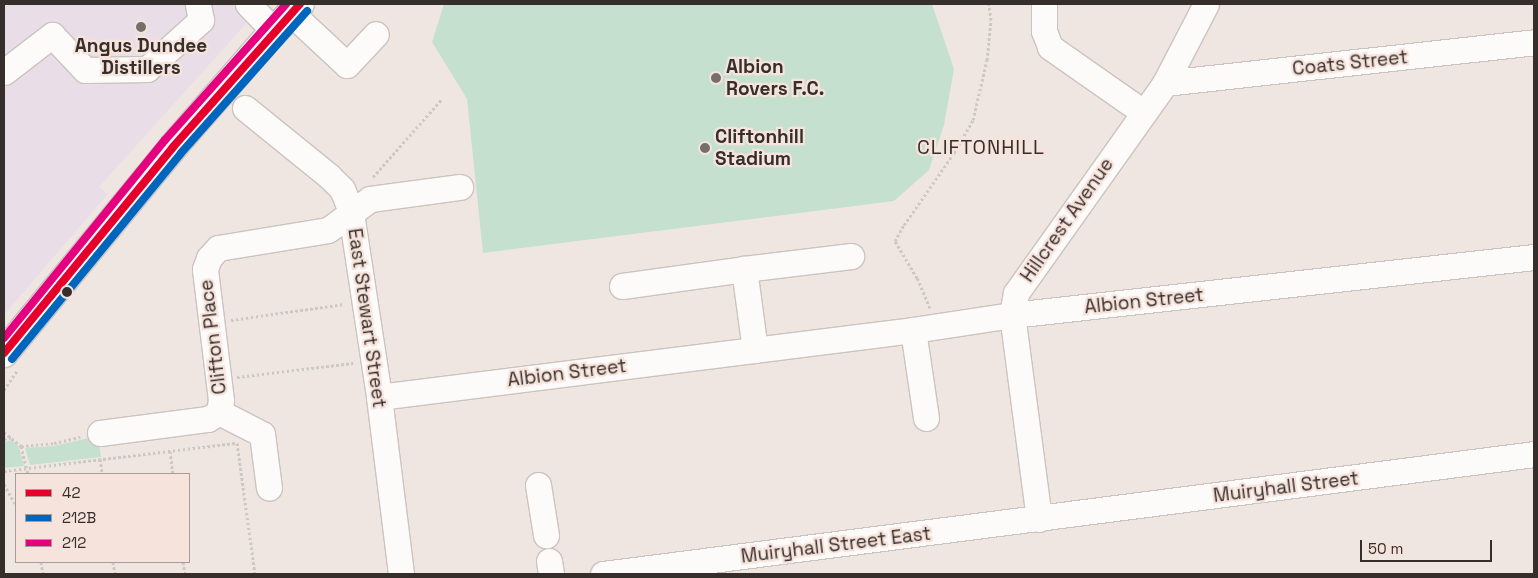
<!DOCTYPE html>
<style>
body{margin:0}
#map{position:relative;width:1538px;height:578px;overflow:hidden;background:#f0e6e1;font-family:"Space Grotesk",sans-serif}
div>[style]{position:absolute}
.industrial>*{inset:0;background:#e9dee7}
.green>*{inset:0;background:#c5e0cf}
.path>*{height:3px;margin-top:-1.5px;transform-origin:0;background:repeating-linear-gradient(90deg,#cbc8c6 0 2.5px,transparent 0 5px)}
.roads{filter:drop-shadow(1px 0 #cbc3bf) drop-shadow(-1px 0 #cbc3bf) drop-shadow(0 1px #cbc3bf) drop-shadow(0 -1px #cbc3bf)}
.minor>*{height:25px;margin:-12.5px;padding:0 12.5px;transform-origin:12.5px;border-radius:12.5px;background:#fdfbfa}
.major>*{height:28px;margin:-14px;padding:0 14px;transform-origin:14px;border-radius:14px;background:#fdfbfa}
.bus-1>*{height:8px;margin:-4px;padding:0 4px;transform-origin:4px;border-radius:4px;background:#e4002b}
.bus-2>*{height:8px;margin:-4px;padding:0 4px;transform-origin:4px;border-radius:4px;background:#0065bd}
.bus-3>*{height:8px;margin:-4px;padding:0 4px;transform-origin:4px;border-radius:4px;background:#e5007d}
.dots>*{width:14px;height:14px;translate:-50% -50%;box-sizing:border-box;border:2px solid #f6e3db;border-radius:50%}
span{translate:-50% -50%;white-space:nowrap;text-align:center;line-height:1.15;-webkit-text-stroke:4.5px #f6e3db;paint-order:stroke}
.poi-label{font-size:19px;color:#352e2b;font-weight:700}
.left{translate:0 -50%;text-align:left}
.street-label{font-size:19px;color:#352e2b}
.neighbourhood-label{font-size:20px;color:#352e2b;letter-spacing:1px}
.frame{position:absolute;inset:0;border:5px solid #352e2b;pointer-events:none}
.legend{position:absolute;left:15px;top:473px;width:175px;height:90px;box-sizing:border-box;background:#f6e3db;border:1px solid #a99b95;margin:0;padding:6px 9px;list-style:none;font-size:15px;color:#352e2b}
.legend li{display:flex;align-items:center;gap:10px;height:25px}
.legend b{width:25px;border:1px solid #a99b95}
.scale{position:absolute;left:1360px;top:540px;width:132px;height:22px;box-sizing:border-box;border:2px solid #352e2b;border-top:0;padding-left:6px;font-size:15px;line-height:18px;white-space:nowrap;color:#352e2b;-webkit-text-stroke:4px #f6e3db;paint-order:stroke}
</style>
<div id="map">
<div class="industrial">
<i style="clip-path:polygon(4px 4px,264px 4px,99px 187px,108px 194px,4px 315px)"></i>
</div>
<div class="green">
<i style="clip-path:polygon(444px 4px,932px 4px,954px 69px,944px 125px,929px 170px,894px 201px,483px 253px,467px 99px,432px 42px)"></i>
<i style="clip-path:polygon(98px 436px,101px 457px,30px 465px,25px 448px,54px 446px)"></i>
<i style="clip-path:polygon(12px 440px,19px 447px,24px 466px,4px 468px,4px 442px)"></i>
</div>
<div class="path">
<i style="left:373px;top:177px;width:104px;rotate:-48.5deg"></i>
<i style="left:930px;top:308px;width:33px;rotate:-113deg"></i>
<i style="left:917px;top:278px;width:43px;rotate:-120.7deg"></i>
<i style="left:895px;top:241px;width:18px;rotate:-61deg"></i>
<i style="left:904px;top:225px;width:88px;rotate:-55.2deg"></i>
<i style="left:954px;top:153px;width:38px;rotate:-60deg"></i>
<i style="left:973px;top:120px;width:62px;rotate:-76.9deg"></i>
<i style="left:987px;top:60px;width:40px;rotate:-84.3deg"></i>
<i style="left:991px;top:20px;width:16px;rotate:-97deg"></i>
<i style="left:231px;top:320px;width:114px;rotate:-8.1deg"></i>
<i style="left:237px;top:377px;width:117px;rotate:-6.9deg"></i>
<i style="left:4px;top:390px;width:23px;rotate:-56deg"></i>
<i style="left:4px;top:432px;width:22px;rotate:39deg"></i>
<i style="left:21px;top:446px;width:33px;rotate:-5deg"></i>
<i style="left:54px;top:443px;width:27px;rotate:-13deg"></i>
<i style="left:4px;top:439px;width:8px;rotate:-14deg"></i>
<i style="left:21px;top:446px;width:29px;rotate:76deg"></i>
<i style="left:170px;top:451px;width:23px;rotate:83deg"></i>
<i style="left:100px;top:459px;width:15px;rotate:82deg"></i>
<i style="left:4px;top:471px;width:235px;rotate:-6.9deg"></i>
<i style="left:237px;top:443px;width:132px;rotate:82.2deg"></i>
<i style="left:4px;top:484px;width:25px;rotate:61deg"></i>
<i style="left:41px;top:562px;width:12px;rotate:81deg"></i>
<i style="left:113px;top:562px;width:12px;rotate:81deg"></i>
<i style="left:183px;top:562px;width:12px;rotate:81deg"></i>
</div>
<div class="roads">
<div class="minor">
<i style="left:248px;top:4px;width:37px;rotate:46deg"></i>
<i style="left:1044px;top:4px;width:27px;rotate:90deg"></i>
<i style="left:1044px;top:31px;width:17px;rotate:69deg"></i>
<i style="left:1050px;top:47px;width:113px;rotate:35deg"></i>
<i style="left:291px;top:13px;width:76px;rotate:42.9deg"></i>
<i style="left:347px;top:65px;width:42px;rotate:-46.9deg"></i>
<i style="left:4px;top:72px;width:61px;rotate:-37.6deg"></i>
<i style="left:52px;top:35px;width:48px;rotate:46.7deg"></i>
<i style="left:85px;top:70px;width:62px;rotate:-0.9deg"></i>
<i style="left:147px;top:69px;width:73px;rotate:-42.2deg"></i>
<i style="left:201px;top:20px;width:16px;rotate:-101deg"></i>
<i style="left:1165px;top:83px;width:371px;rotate:-6.3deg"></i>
<i style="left:245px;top:108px;width:108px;rotate:39deg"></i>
<i style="left:329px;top:176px;width:18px;rotate:45deg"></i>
<i style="left:342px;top:189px;width:13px;rotate:67deg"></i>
<i style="left:347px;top:201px;width:13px;rotate:72deg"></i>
<i style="left:351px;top:213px;width:186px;rotate:81.3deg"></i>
<i style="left:379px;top:397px;width:178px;rotate:82.9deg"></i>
<i style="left:622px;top:286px;width:123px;rotate:-7.9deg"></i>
<i style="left:913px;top:330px;width:89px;rotate:81.6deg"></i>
<i style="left:755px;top:350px;width:82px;rotate:-97.7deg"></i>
<i style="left:744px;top:269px;width:108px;rotate:-6.9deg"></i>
<i style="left:379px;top:397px;width:538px;rotate:-7.15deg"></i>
<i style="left:913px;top:330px;width:100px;rotate:-8.6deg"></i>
<i style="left:1012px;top:315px;width:525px;rotate:-6.34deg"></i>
<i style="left:219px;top:412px;width:48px;rotate:27.1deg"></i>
<i style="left:262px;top:434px;width:54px;rotate:82.6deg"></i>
<i style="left:100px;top:433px;width:109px;rotate:-7.4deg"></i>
<i style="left:208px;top:419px;width:13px;rotate:-32deg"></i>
<i style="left:219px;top:412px;width:12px;rotate:-81deg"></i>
<i style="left:221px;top:400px;width:132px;rotate:-97deg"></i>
<i style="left:205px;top:269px;width:12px;rotate:-70deg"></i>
<i style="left:209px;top:258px;width:13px;rotate:-48deg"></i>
<i style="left:218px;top:248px;width:111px;rotate:-9.3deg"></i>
<i style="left:328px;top:230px;width:52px;rotate:-36.4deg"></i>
<i style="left:370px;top:199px;width:91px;rotate:-7.6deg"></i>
<i style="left:538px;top:485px;width:51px;rotate:80.9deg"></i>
<i style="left:1039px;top:519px;width:206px;rotate:-97.5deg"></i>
<i style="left:1012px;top:315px;width:22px;rotate:-80deg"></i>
<i style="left:1016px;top:293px;width:257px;rotate:-54.6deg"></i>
<i style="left:1165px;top:83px;width:89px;rotate:-62.6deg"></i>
<i style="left:549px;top:561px;width:13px;rotate:81deg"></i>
<i style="left:603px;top:574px;width:939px;rotate:-7.34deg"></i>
</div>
<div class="major">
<i style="left:4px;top:353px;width:266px;rotate:-50.6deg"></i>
<i style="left:173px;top:147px;width:154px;rotate:-49deg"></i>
<i style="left:274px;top:31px;width:37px;rotate:-46deg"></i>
</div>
</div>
<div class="bus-1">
<i style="left:4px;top:353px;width:266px;rotate:-50.6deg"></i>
<i style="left:173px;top:147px;width:191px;rotate:-48.4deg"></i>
</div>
<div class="bus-2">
<i style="left:12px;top:359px;width:266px;rotate:-50.6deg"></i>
<i style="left:181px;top:153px;width:190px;rotate:-48.4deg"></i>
</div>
<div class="bus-3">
<i style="left:4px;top:338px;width:255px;rotate:-50.9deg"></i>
<i style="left:165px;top:140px;width:182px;rotate:-48.3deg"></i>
</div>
<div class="dots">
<i style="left:141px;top:27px;background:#766e6b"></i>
<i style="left:716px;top:78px;background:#766e6b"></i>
<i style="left:705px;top:148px;background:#766e6b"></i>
<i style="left:67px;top:292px;background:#352e2b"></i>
</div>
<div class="poi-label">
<span style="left:141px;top:57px">Angus Dundee<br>Distillers</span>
<span class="left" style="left:726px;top:78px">Albion<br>Rovers F.C.</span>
<span class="left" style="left:715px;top:148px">Cliftonhill<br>Stadium</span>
</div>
<div class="street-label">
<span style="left:1350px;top:63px;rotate:-6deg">Coats Street</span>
<span style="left:1067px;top:220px;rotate:-55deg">Hillcrest Avenue</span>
<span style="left:1144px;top:301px;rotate:-6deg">Albion Street</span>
<span style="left:367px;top:318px;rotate:82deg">East Stewart Street</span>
<span style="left:213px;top:337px;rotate:-97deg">Clifton Place</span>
<span style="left:567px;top:373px;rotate:-7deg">Albion Street</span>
<span style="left:1286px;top:487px;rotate:-7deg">Muiryhall Street</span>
<span style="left:836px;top:545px;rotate:-7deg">Muiryhall Street East</span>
</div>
<div class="neighbourhood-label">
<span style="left:981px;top:147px">CLIFTONHILL</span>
</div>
<div class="frame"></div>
<ul class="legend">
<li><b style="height:6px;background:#e4002b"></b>42</li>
<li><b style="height:6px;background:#0065bd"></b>212B</li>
<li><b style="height:6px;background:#e5007d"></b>212</li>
</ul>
<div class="scale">50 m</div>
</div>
